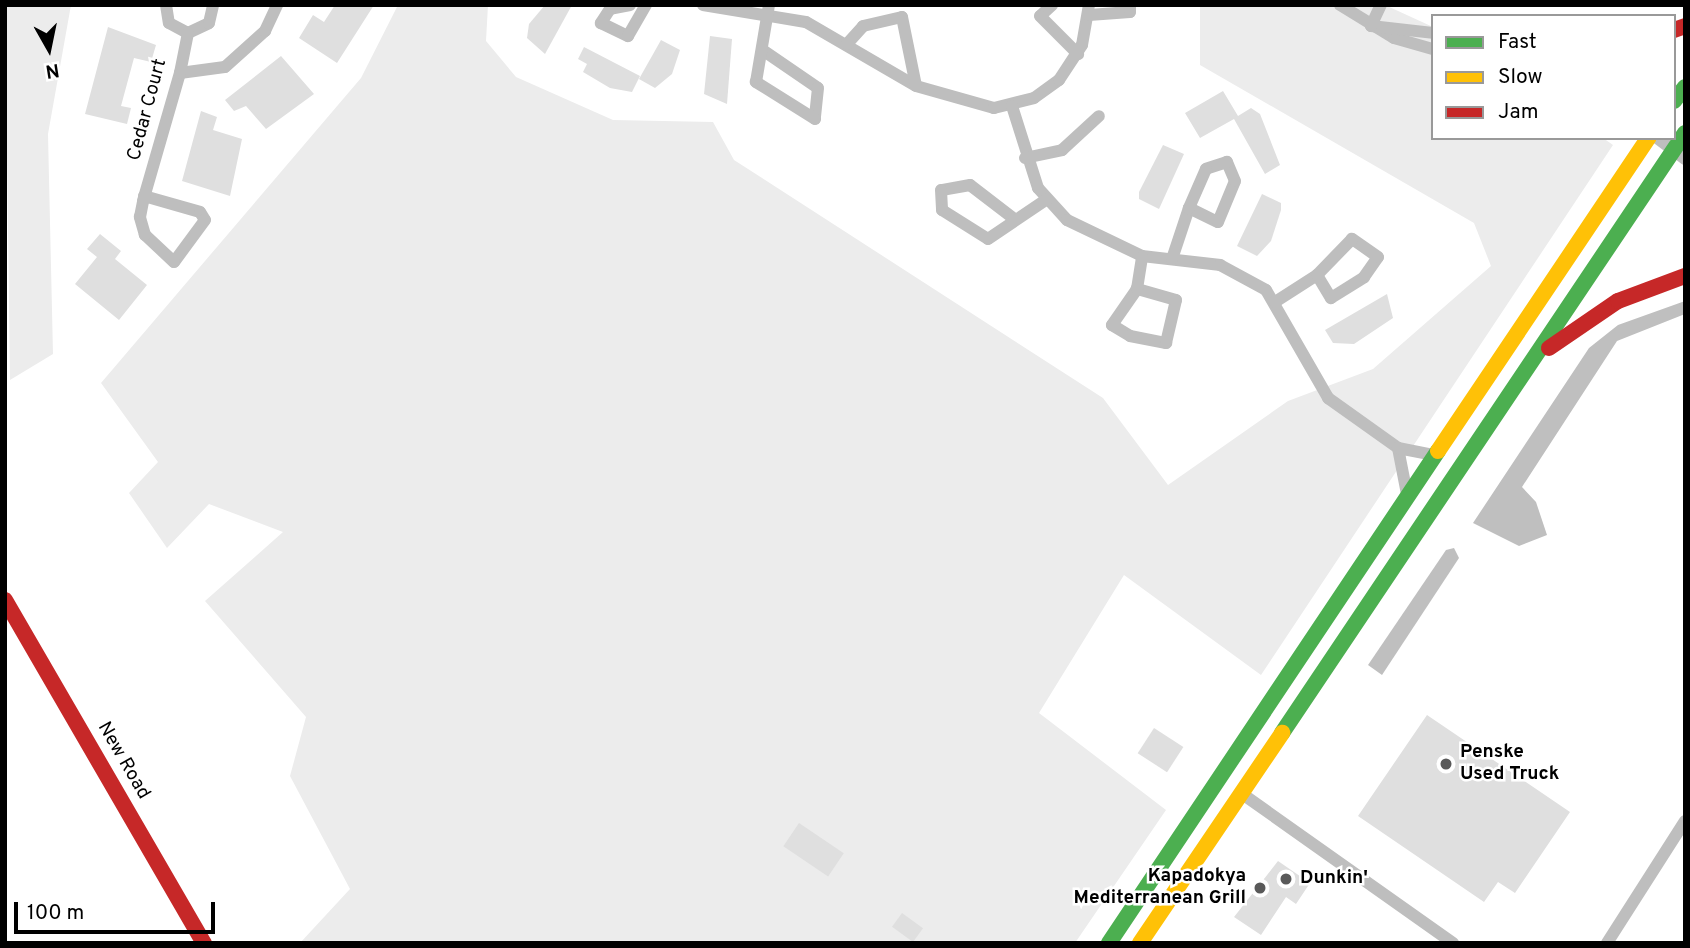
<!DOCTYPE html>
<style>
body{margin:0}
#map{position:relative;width:1690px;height:948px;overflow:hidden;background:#fff;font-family:Overpass,sans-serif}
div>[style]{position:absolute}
.green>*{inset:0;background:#ececec}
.water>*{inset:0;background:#bfbfbf}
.building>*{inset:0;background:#dfdfdf;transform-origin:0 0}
.street>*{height:12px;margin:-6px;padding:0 6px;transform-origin:6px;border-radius:6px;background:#bebebe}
.fast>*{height:16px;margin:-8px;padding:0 8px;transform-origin:8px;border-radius:8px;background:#4caf50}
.slow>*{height:16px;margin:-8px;padding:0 8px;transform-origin:8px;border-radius:8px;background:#ffc107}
.jam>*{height:16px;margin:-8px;padding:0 8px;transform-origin:8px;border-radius:8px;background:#c62828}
.dots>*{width:19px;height:19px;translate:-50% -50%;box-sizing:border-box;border:4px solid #fff;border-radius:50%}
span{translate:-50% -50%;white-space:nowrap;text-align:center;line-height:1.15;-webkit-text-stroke:5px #fff;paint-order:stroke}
.street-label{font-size:19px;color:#000}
.poi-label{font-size:19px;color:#000;font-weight:700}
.left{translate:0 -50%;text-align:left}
.right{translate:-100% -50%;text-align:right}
.frame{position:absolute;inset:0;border:7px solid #000;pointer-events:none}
.legend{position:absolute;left:1431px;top:14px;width:245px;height:126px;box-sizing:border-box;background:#fff;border:2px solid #999;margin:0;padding:9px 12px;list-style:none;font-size:21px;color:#000}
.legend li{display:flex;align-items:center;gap:14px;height:35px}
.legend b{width:35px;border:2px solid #999}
.north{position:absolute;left:14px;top:14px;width:70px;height:70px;-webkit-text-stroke:5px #fff;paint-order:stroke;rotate:171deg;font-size:19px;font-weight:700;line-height:28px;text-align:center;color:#000}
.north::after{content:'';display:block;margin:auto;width:24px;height:32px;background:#000;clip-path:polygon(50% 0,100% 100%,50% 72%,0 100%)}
.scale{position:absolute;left:14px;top:902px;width:201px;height:32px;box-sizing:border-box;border:4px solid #000;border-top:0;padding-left:9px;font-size:21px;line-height:24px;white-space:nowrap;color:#000;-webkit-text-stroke:5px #fff;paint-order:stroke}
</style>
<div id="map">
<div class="green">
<i style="clip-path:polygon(5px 5px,71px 5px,48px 134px,53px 354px,10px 380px)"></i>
<i style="clip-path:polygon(398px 5px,488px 5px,486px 41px,516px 77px,613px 120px,713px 122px,734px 160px,1103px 398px,1168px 485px,1288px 401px,1373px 369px,1491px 266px,1474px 223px,1200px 65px,1200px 5px,1385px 5px,1433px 27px,1433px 138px,1603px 138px,1613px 145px,1261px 675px,1124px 575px,1039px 713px,1166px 810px,1075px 943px,300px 943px,350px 889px,290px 776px,306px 717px,205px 601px,283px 532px,209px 504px,167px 548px,129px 493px,158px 462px,101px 383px,361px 78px)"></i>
</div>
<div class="water">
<i style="clip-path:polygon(1685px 301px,1685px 314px,1617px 341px,1522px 487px,1536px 502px,1547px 535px,1519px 546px,1473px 523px,1589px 348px,1618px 325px)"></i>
<i style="clip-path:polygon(1454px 548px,1459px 558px,1382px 675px,1368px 665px,1446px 550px)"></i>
</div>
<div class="building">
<i style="clip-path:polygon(335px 5px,374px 5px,337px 63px,299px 38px,313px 15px,324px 22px)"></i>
<i style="clip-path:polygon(545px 5px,572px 5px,545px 54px,527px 38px,529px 24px)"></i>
<i style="clip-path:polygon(108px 27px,156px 45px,151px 62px,134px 58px,121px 106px,131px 108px,127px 124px,85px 114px)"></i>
<i style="clip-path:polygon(710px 36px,732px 39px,727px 104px,704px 94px)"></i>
<i style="clip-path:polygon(661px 40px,680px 50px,672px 74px,655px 88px,639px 79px)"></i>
<i style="clip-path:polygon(584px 47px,640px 76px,632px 92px,610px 88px,583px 72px,587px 64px,578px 59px)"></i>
<i style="clip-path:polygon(281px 56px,314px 94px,266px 129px,246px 106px,234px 111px,225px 100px)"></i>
<i style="clip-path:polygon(1223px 91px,1238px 116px,1251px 108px,1260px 114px,1280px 165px,1265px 174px,1234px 119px,1200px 138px,1185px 113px)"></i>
<i style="clip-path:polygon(201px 111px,217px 117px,213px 130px,242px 139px,230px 196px,182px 181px)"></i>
<i style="clip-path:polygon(1163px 145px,1184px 154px,1159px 209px,1139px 199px,1139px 192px)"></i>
<i style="clip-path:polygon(1262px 194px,1281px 203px,1281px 210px,1271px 241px,1257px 256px,1237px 246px)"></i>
<i style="clip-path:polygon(100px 234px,121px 251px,115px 259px,147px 285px,119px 320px,75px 284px,97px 257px,87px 249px)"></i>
<i style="clip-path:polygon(1387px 294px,1393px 318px,1354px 344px,1333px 343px,1325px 330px)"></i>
<i style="clip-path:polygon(1427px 715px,1570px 812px,1515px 893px,1498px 882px,1484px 902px,1358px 816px)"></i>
<i style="left:1154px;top:728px;width:35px;height:30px;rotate:33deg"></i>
<i style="left:799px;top:823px;width:54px;height:28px;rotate:34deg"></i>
<i style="clip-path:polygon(1278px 861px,1310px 883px,1296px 904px,1286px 897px,1261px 935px,1234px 917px)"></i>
<i style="left:902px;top:913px;width:26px;height:17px;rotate:36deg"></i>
</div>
<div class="street">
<i style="left:166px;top:5px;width:18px;rotate:81deg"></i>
<i style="left:169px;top:23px;width:21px;rotate:28deg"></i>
<i style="left:188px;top:33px;width:23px;rotate:-25deg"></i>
<i style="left:209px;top:23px;width:18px;rotate:-77deg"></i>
<i style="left:630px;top:5px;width:20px;rotate:169deg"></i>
<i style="left:610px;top:9px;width:17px;rotate:123deg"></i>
<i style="left:601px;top:23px;width:30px;rotate:26deg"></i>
<i style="left:628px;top:36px;width:36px;rotate:-60deg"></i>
<i style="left:703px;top:5px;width:104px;rotate:9.4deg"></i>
<i style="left:806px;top:22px;width:127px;rotate:30.2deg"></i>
<i style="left:916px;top:86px;width:81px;rotate:15.8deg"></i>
<i style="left:994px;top:108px;width:41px;rotate:-14deg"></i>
<i style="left:1034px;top:98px;width:31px;rotate:-36deg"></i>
<i style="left:1059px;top:80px;width:42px;rotate:-56.7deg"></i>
<i style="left:1082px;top:45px;width:41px;rotate:-80.1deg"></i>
<i style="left:1052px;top:5px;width:16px;rotate:137deg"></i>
<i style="left:1040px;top:16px;width:54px;rotate:45deg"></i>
<i style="left:1340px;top:5px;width:63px;rotate:31.4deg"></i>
<i style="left:1394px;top:38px;width:41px;rotate:15.8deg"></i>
<i style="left:1089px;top:15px;width:41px;rotate:-4.2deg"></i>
<i style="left:1130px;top:12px;width:7px;rotate:-90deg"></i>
<i style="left:1371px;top:26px;width:62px;rotate:6.4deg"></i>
<i style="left:1371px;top:26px;width:23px;rotate:-65deg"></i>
<i style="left:847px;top:44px;width:24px;rotate:-48deg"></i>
<i style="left:863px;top:26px;width:40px;rotate:-13deg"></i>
<i style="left:902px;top:17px;width:70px;rotate:78.5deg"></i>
<i style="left:764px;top:51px;width:65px;rotate:34.4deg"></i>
<i style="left:818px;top:88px;width:31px;rotate:96deg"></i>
<i style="left:815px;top:119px;width:70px;rotate:-147.9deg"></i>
<i style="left:756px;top:82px;width:78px;rotate:-80.4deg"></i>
<i style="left:180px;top:73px;width:45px;rotate:-7.6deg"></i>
<i style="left:225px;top:67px;width:54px;rotate:-42deg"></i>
<i style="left:265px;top:31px;width:29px;rotate:-65deg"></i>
<i style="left:1012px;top:106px;width:86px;rotate:72.4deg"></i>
<i style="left:1038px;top:188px;width:43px;rotate:47.8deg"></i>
<i style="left:1067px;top:220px;width:83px;rotate:25.6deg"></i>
<i style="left:1142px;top:256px;width:79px;rotate:6.6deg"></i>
<i style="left:1220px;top:265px;width:52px;rotate:28.5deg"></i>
<i style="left:1266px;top:290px;width:125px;rotate:60.1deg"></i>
<i style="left:1328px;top:398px;width:86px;rotate:35.5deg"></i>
<i style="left:1657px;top:138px;width:35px;rotate:37deg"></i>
<i style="left:1025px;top:158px;width:38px;rotate:-12deg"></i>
<i style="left:1062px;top:150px;width:50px;rotate:-42.6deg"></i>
<i style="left:144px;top:196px;width:58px;rotate:15.9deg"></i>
<i style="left:200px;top:212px;width:9px;rotate:58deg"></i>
<i style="left:205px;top:220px;width:52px;rotate:126.4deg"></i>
<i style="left:174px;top:262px;width:40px;rotate:-137deg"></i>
<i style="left:145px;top:235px;width:19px;rotate:-106deg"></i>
<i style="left:140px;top:217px;width:16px;rotate:-79deg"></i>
<i style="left:143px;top:201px;width:133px;rotate:-73.9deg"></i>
<i style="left:180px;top:73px;width:41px;rotate:-78.7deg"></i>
<i style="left:1013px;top:218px;width:54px;rotate:-142.5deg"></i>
<i style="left:970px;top:185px;width:29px;rotate:170deg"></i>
<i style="left:941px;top:190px;width:20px;rotate:87deg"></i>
<i style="left:942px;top:210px;width:54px;rotate:32.2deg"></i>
<i style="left:988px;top:239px;width:71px;rotate:-34.1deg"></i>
<i style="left:1172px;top:259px;width:54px;rotate:-71.6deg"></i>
<i style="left:1189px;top:208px;width:32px;rotate:26deg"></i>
<i style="left:1218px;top:222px;width:44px;rotate:-67.5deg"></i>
<i style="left:1235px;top:181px;width:21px;rotate:-113deg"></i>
<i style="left:1227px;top:162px;width:22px;rotate:162deg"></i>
<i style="left:1206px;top:169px;width:43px;rotate:113.6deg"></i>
<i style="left:1137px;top:289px;width:44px;rotate:124.8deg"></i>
<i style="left:1112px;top:325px;width:21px;rotate:31deg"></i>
<i style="left:1130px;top:336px;width:37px;rotate:11deg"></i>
<i style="left:1166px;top:343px;width:44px;rotate:-76.9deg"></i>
<i style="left:1176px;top:300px;width:41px;rotate:-164.2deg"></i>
<i style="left:1137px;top:289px;width:33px;rotate:-81deg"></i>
<i style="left:1275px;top:302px;width:50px;rotate:-32.7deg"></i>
<i style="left:1317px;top:275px;width:27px;rotate:59deg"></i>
<i style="left:1331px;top:298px;width:39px;rotate:-32deg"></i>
<i style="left:1364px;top:277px;width:24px;rotate:-55deg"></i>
<i style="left:1378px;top:257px;width:32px;rotate:-145deg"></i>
<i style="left:1352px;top:239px;width:50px;rotate:134.2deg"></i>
<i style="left:1407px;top:494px;width:47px;rotate:-101.1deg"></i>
<i style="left:1398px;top:448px;width:37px;rotate:11deg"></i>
<i style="left:1241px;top:793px;width:260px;rotate:35.3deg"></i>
<i style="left:1607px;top:943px;width:145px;rotate:-57.4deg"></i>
</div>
<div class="fast">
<i style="left:1674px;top:101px;width:18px;rotate:-52deg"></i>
<i style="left:1282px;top:733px;width:723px;rotate:-56.11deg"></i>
<i style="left:1109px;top:943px;width:592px;rotate:-56.23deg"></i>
</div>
<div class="slow">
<i style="left:1438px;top:451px;width:377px;rotate:-56.1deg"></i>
<i style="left:1140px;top:943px;width:254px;rotate:-55.9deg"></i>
</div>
<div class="jam">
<i style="left:1674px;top:30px;width:12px;rotate:-20deg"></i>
<i style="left:1549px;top:348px;width:83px;rotate:-34.3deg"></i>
<i style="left:1618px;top:301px;width:72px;rotate:-20.5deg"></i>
<i style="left:5px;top:600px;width:397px;rotate:59.9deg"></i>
</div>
<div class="dots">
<i style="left:1446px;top:764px;background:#595959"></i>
<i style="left:1286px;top:879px;background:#595959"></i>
<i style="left:1260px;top:888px;background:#595959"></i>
</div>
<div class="street-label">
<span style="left:148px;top:110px;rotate:-75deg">Cedar Court</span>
<span style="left:123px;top:761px;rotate:60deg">New Road</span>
</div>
<div class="poi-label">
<span class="left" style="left:1460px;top:764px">Penske<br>Used Truck</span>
<span class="right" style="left:1246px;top:888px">Kapadokya<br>Mediterranean Grill</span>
<span class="left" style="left:1300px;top:879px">Dunkin'</span>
</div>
<div class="frame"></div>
<ul class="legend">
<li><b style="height:9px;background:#4caf50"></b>Fast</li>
<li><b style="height:9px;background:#ffc107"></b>Slow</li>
<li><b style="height:9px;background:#c62828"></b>Jam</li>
</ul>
<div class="north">N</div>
<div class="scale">100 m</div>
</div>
